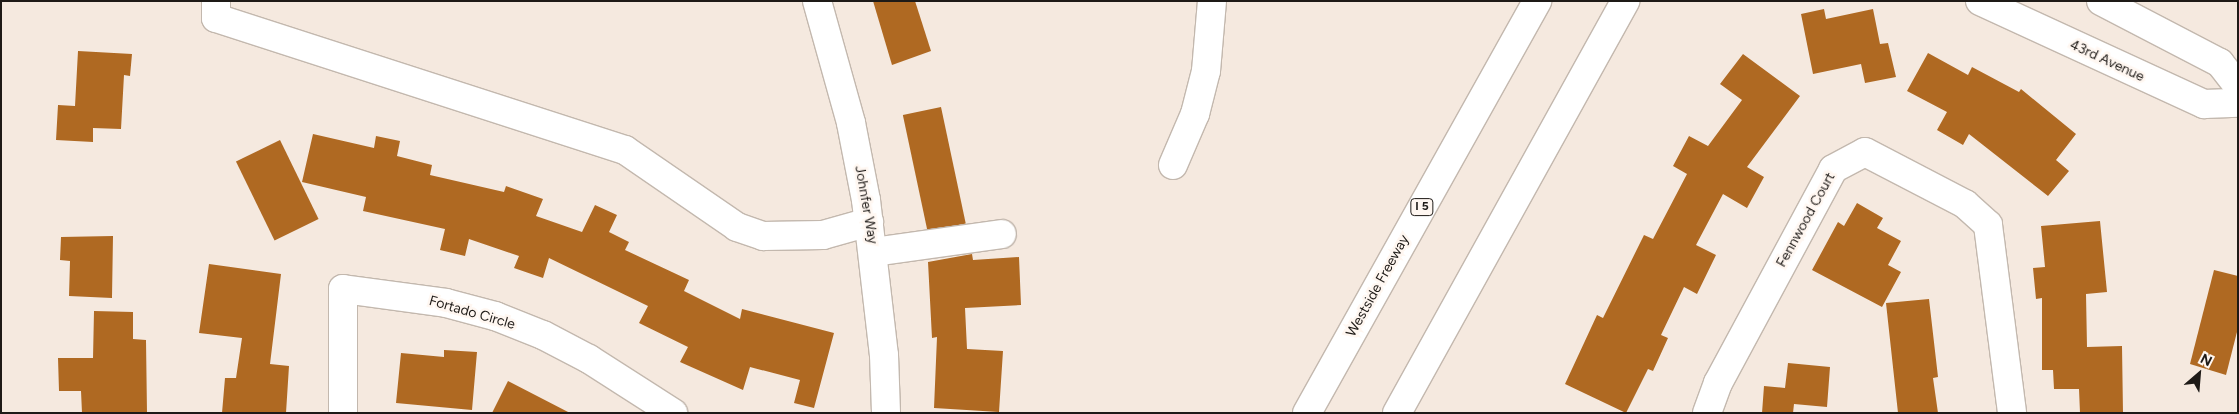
<!DOCTYPE html>
<style>
body{margin:0}
#map{position:relative;width:2239px;height:414px;overflow:hidden;background:#f5e9df;font-family:Figtree,sans-serif}
div>[style]{position:absolute}
.building>*{inset:0;background:#af6922;transform-origin:0 0}
.roads{filter:drop-shadow(1px 0 #c3b8ae) drop-shadow(-1px 0 #c3b8ae) drop-shadow(0 1px #c3b8ae) drop-shadow(0 -1px #c3b8ae)}
.minor>*{height:28px;margin:-14px;padding:0 14px;transform-origin:14px;border-radius:14px;background:#fff}
.major>*{height:28px;margin:-14px;padding:0 14px;transform-origin:14px;border-radius:14px;background:#fff}
.highway>*{height:28px;margin:-14px;padding:0 14px;transform-origin:14px;border-radius:14px;background:#fff}
span{translate:-50% -50%;white-space:nowrap;text-align:center;line-height:1.15;-webkit-text-stroke:5px #fff7f1;paint-order:stroke}
.shield-label span{padding:1px 4px;background:#fff7f1;border:1px solid;border-radius:4px;-webkit-text-stroke-width:0}
.shield-label{font-size:12px;color:#1e1a17;font-weight:700}
.street-label{font-size:14px;color:#1e1a17}
.frame{position:absolute;inset:0;border:2px solid #1e1a17;pointer-events:none}
.north{position:absolute;left:2174px;top:349px;width:50px;height:50px;-webkit-text-stroke:4px #fff7f1;paint-order:stroke;rotate:27deg;font-size:14px;font-weight:700;line-height:20px;text-align:center;color:#1e1a17}
.north::after{content:'';display:block;margin:auto;width:18px;height:22px;background:#1e1a17;clip-path:polygon(50% 0,100% 100%,50% 72%,0 100%)}
</style>
<div id="map">
<div class="building">
<i style="clip-path:polygon(873px 1px,915px 1px,931px 51px,892px 65px)"></i>
<i style="clip-path:polygon(1824px 9px,1826px 19px,1873px 9px,1880px 44px,1888px 43px,1896px 77px,1865px 83px,1861px 64px,1813px 74px,1801px 14px)"></i>
<i style="clip-path:polygon(78px 51px,132px 54px,130px 76px,124px 75px,121px 129px,93px 128px,93px 142px,56px 140px,58px 105px,75px 106px)"></i>
<i style="clip-path:polygon(1928px 53px,1968px 75px,1972px 67px,2019px 92px,2021px 89px,2076px 134px,2056px 160px,2069px 171px,2048px 196px,1969px 134px,1963px 145px,1937px 130px,1947px 112px,1907px 91px)"></i>
<i style="clip-path:polygon(1743px 54px,1800px 96px,1747px 167px,1764px 177px,1747px 208px,1723px 194px,1696px 245px,1716px 255px,1697px 294px,1684px 287px,1661px 335px,1668px 338px,1653px 371px,1648px 369px,1626px 413px,1565px 384px,1597px 315px,1603px 318px,1644px 235px,1653px 239px,1687px 174px,1673px 166px,1689px 136px,1708px 146px,1742px 100px,1720px 84px)"></i>
<i style="left:941px;top:107px;width:119px;height:39px;rotate:78deg"></i>
<i style="clip-path:polygon(313px 134px,374px 148px,376px 136px,400px 141px,397px 156px,432px 165px,430px 175px,504px 192px,506px 186px,543px 199px,536px 216px,582px 232px,595px 205px,617px 215px,609px 232px,629px 242px,625px 250px,689px 280px,684px 291px,740px 319px,742px 309px,834px 333px,814px 408px,794px 403px,800px 380px,750px 367px,743px 390px,680px 362px,688px 347px,639px 323px,648px 306px,549px 258px,543px 278px,514px 268px,519px 256px,469px 239px,465px 256px,440px 250px,445px 229px,363px 211px,366px 197px,302px 182px)"></i>
<i style="left:280px;top:140px;width:88px;height:49px;rotate:64deg"></i>
<i style="clip-path:polygon(1857px 203px,1883px 218px,1877px 228px,1901px 241px,1888px 265px,1901px 272px,1882px 307px,1812px 270px,1838px 222px,1844px 226px)"></i>
<i style="clip-path:polygon(2100px 221px,2107px 292px,2086px 294px,2087px 347px,2122px 346px,2123px 413px,2080px 413px,2079px 389px,2054px 389px,2053px 370px,2042px 370px,2042px 298px,2036px 299px,2033px 268px,2045px 267px,2041px 226px)"></i>
<i style="clip-path:polygon(113px 236px,112px 298px,69px 296px,70px 261px,60px 260px,61px 237px)"></i>
<i style="clip-path:polygon(972px 254px,973px 260px,1019px 257px,1021px 305px,965px 308px,967px 349px,1003px 351px,999px 412px,934px 408px,937px 337px,932px 338px,928px 262px)"></i>
<i style="clip-path:polygon(209px 264px,281px 274px,270px 364px,289px 366px,286px 413px,222px 413px,225px 378px,236px 378px,242px 338px,199px 333px)"></i>
<i style="clip-path:polygon(2214px 270px,2238px 276px,2238px 328px,2226px 375px,2190px 364px)"></i>
<i style="clip-path:polygon(1929px 299px,1938px 377px,1933px 378px,1938px 413px,1898px 413px,1886px 303px)"></i>
<i style="clip-path:polygon(94px 311px,133px 312px,133px 339px,146px 340px,147px 413px,82px 413px,81px 391px,59px 391px,58px 358px,93px 358px)"></i>
<i style="clip-path:polygon(444px 350px,477px 352px,472px 410px,396px 403px,401px 353px,444px 357px)"></i>
<i style="clip-path:polygon(1788px 363px,1830px 367px,1827px 407px,1794px 404px,1793px 413px,1762px 413px,1764px 386px,1785px 388px)"></i>
<i style="clip-path:polygon(508px 381px,570px 413px,492px 413px)"></i>
</div>
<div class="roads">
<div class="minor">
<i style="left:216px;top:1px;width:17px;rotate:90deg"></i>
<i style="left:216px;top:18px;width:430px;rotate:17.9deg"></i>
<i style="left:625px;top:150px;width:136px;rotate:34.5deg"></i>
<i style="left:737px;top:227px;width:28px;rotate:19deg"></i>
<i style="left:763px;top:236px;width:60px;rotate:-1deg"></i>
<i style="left:823px;top:235px;width:48px;rotate:-15.8deg"></i>
<i style="left:817px;top:1px;width:127px;rotate:74.4deg"></i>
<i style="left:851px;top:123px;width:78px;rotate:79deg"></i>
<i style="left:866px;top:200px;width:156px;rotate:83.4deg"></i>
<i style="left:884px;top:355px;width:58px;rotate:88deg"></i>
<i style="left:1173px;top:165px;width:56px;rotate:-66.7deg"></i>
<i style="left:1195px;top:114px;width:44px;rotate:-75.7deg"></i>
<i style="left:1206px;top:71px;width:70px;rotate:-85.1deg"></i>
<i style="left:874px;top:252px;width:129px;rotate:-8deg"></i>
<i style="left:343px;top:413px;width:124px;rotate:-90deg"></i>
<i style="left:343px;top:289px;width:104px;rotate:7.7deg"></i>
<i style="left:446px;top:303px;width:51px;rotate:14.9deg"></i>
<i style="left:495px;top:316px;width:52px;rotate:21.6deg"></i>
<i style="left:543px;top:335px;width:52px;rotate:27.6deg"></i>
<i style="left:589px;top:359px;width:100px;rotate:32.7deg"></i>
<i style="left:1707px;top:413px;width:32px;rotate:-70deg"></i>
<i style="left:1718px;top:383px;width:243px;rotate:-61.7deg"></i>
<i style="left:1833px;top:169px;width:36px;rotate:-28deg"></i>
<i style="left:1865px;top:152px;width:113px;rotate:27.5deg"></i>
<i style="left:1965px;top:204px;width:31px;rotate:42deg"></i>
<i style="left:1988px;top:225px;width:190px;rotate:82.7deg"></i>
</div>
<div class="major">
<i style="left:1980px;top:1px;width:247px;rotate:24.7deg"></i>
<i style="left:2204px;top:104px;width:34px;rotate:-2deg"></i>
<i style="left:2101px;top:1px;width:134px;rotate:27.5deg"></i>
<i style="left:2220px;top:63px;width:29px;rotate:52deg"></i>
</div>
<div class="highway">
<i style="left:1307px;top:413px;width:472px;rotate:-60.8deg"></i>
<i style="left:1397px;top:413px;width:471px;rotate:-61deg"></i>
</div>
</div>
<div class="shield-label">
<span style="left:1422px;top:207px">I 5</span>
</div>
<div class="street-label">
<span style="left:2107px;top:61px;rotate:25deg">43rd Avenue</span>
<span style="left:866px;top:205px;rotate:80deg">Johnfer Way</span>
<span style="left:1806px;top:220px;rotate:-61deg">Fennwood Court</span>
<span style="left:1378px;top:286px;rotate:-61deg">Westside Freeway</span>
<span style="left:472px;top:313px;rotate:16deg">Fortado Circle</span>
</div>
<div class="frame"></div>
<div class="north">N</div>
</div>
